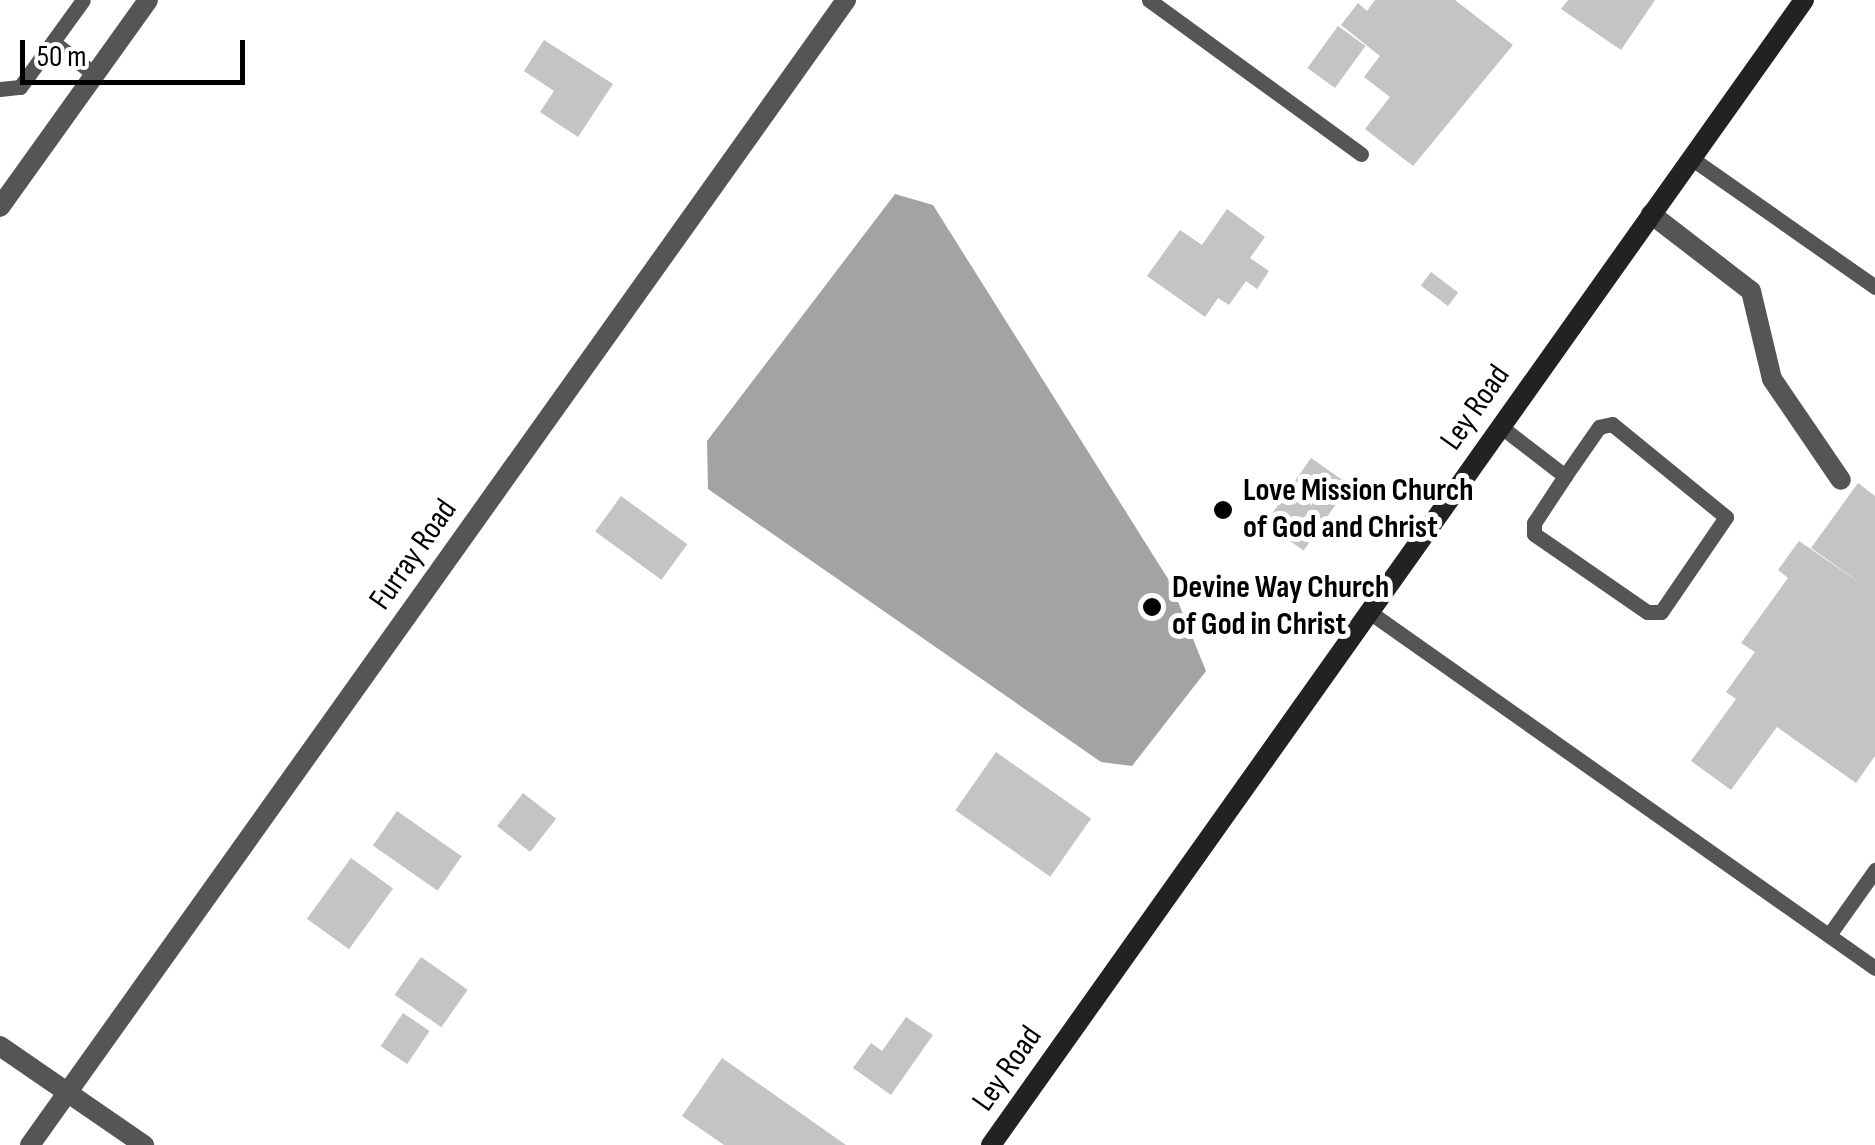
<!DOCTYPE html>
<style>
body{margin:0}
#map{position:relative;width:1875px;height:1145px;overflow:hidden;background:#fff;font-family:"Sofia Sans Condensed",sans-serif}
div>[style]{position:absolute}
.water>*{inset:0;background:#a3a3a3}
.building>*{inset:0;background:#c4c4c4;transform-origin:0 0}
.service>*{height:15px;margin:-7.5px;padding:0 7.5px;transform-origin:7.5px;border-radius:7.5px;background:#555}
.minor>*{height:20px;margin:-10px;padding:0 10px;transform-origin:10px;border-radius:10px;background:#555}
.tertiary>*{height:20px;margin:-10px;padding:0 10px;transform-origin:10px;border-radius:10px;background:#555}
.secondary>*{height:20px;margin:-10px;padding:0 10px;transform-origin:10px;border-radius:10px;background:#222}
.dots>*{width:28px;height:28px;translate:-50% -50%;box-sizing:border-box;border:5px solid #fff;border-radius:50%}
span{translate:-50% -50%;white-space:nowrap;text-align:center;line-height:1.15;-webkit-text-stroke:10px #fff;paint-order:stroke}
.street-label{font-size:32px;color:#000}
.poi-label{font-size:32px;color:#000;font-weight:700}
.left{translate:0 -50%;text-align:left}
.scale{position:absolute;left:20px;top:40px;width:225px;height:45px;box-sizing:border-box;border:5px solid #000;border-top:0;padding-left:12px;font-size:30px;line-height:35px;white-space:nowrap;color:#000;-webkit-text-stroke:8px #fff;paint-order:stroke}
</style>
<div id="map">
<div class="water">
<i style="clip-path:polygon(895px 194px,933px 205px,1170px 582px,1206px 671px,1132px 766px,1101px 762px,708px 489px,707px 441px)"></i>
</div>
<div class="building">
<i style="clip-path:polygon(1375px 0,1455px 0,1513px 45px,1413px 166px,1365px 129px,1390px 97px,1364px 77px,1380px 56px,1341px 25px,1358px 3px,1367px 11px)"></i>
<i style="clip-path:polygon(1568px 0,1655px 0,1621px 50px,1561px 9px)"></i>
<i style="left:1338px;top:26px;width:34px;height:52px;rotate:36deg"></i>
<i style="clip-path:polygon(544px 40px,613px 84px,578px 137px,540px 112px,554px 91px,524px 71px)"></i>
<i style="clip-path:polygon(1227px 209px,1265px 237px,1250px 258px,1269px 271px,1257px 289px,1246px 281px,1229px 305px,1218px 298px,1205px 317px,1147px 276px,1180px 230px,1202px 245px)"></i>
<i style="left:1431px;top:272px;width:34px;height:17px;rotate:37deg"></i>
<i style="left:1311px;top:458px;width:47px;height:80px;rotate:35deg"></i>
<i style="clip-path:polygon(1858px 483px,1875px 496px,1875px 756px,1856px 783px,1777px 727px,1731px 790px,1691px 761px,1736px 699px,1726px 692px,1755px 652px,1741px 643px,1788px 578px,1778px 570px,1799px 541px,1866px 587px,1811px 548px)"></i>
<i style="left:621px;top:496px;width:82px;height:44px;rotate:36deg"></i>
<i style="left:996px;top:752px;width:116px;height:71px;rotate:35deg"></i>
<i style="left:523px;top:793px;width:42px;height:42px;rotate:38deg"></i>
<i style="left:397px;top:811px;width:79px;height:42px;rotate:35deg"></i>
<i style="left:351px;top:858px;width:52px;height:75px;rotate:36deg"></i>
<i style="left:421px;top:957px;width:57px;height:46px;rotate:35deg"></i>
<i style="left:403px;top:1013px;width:32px;height:40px;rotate:34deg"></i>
<i style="clip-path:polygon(906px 1017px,933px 1035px,891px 1095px,853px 1068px,871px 1043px,882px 1051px)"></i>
<i style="clip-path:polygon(722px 1058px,846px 1145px,724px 1145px,682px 1116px)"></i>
</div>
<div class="service">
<i style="left:1149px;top:0;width:262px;rotate:36deg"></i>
<i style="left:53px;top:42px;width:52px;rotate:38deg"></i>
<i style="left:0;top:89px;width:20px;rotate:-6deg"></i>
<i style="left:20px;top:87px;width:107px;rotate:-54.1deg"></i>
<i style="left:1691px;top:158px;width:225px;rotate:35deg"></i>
<i style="left:1500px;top:426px;width:82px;rotate:37.6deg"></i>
<i style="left:1565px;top:476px;width:56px;rotate:123.4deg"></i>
<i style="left:1534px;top:523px;width:11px;rotate:90deg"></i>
<i style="left:1534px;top:534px;width:137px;rotate:34.6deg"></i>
<i style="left:1647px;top:612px;width:14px"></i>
<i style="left:1661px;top:612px;width:115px;rotate:-55.6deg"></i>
<i style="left:1726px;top:517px;width:147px;rotate:-140.8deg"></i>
<i style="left:1612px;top:424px;width:13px;rotate:167deg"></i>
<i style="left:1599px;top:427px;width:60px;rotate:124.8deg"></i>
<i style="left:1368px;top:611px;width:620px;rotate:35.15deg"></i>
<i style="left:1829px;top:935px;width:80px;rotate:-54.7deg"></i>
</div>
<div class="minor">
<i style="left:0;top:207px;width:254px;rotate:-54.4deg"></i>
<i style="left:1651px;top:214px;width:126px;rotate:37.6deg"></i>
<i style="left:1751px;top:291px;width:90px;rotate:76.6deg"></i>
<i style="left:1772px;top:379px;width:122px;rotate:55.7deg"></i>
<i style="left:30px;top:1145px;width:1406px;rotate:-54.52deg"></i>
</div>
<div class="tertiary">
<i style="left:0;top:1046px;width:175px;rotate:34.5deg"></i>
</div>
<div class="secondary">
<i style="left:991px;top:1145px;width:1404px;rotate:-54.62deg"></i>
</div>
<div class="dots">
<i style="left:1223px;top:510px;background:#000"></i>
<i style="left:1152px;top:607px;background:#000"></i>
</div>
<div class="street-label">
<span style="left:1476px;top:408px;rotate:-55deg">Ley Road</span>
<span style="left:414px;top:555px;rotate:-55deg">Furray Road</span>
<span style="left:1008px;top:1069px;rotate:-55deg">Ley Road</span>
</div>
<div class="poi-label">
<span class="left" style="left:1243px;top:510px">Love Mission Church<br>of God and Christ</span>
<span class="left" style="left:1172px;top:607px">Devine Way Church<br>of God in Christ</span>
</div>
<div class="scale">50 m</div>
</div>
